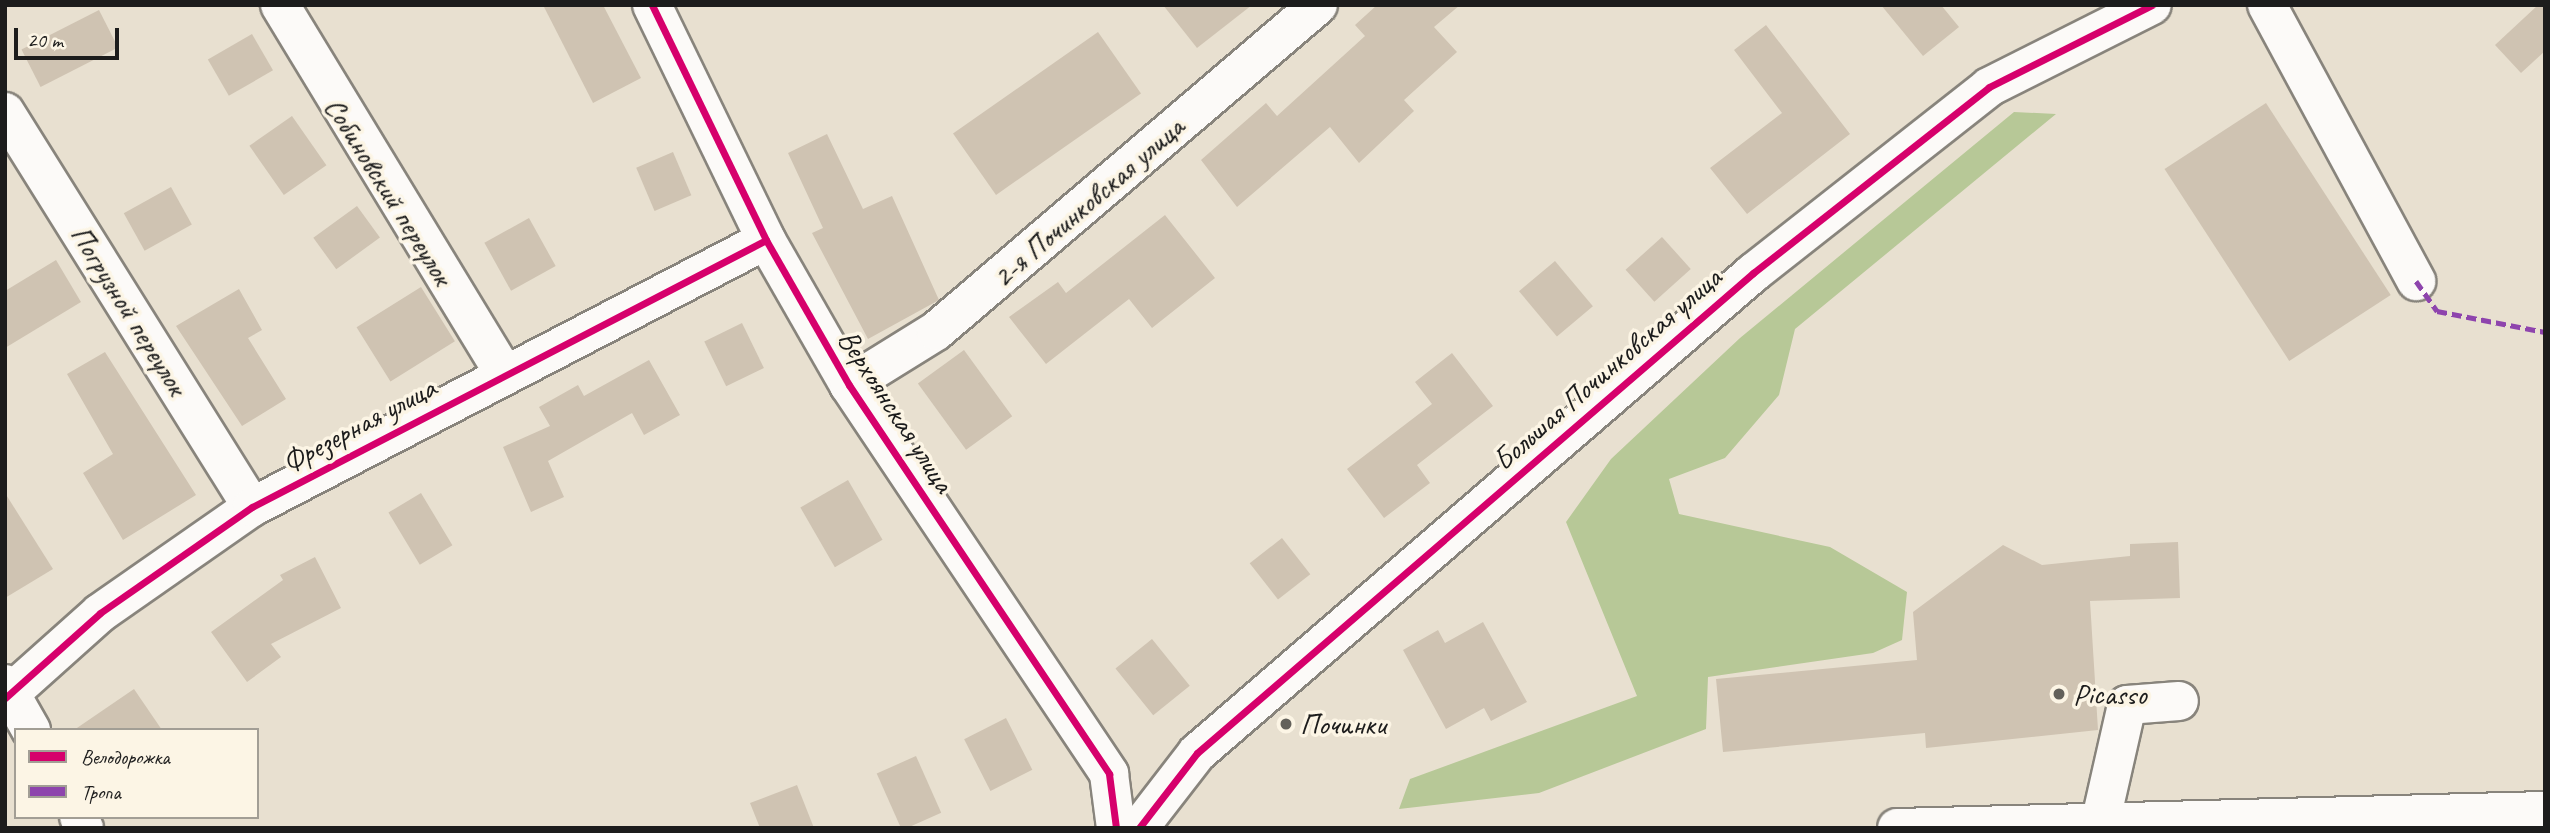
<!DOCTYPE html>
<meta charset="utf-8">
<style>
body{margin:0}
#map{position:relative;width:2550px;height:833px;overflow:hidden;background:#e8e0d0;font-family:Caveat,sans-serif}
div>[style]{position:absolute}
.forest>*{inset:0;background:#b7c897}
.building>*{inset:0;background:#cfc3b2;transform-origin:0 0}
.roads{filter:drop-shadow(2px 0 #88847c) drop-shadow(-2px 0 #88847c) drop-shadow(0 2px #88847c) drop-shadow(0 -2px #88847c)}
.minor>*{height:38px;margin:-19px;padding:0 19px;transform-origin:19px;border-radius:19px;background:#fcfaf8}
.major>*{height:38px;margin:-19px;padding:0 19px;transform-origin:19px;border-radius:19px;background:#fcfaf8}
.quiet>*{height:5px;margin-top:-2.5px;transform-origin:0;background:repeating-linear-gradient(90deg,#8e44ad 0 10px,transparent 0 15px)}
.cycleway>*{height:7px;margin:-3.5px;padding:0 3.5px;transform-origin:3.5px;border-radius:3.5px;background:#d6006c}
.dots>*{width:19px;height:19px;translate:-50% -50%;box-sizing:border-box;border:4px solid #fcf5e5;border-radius:50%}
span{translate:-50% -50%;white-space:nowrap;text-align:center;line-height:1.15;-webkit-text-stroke:7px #fcf5e5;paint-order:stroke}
.street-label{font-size:30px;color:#1c1c1c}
.poi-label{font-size:30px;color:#1c1c1c}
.left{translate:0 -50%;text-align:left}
.frame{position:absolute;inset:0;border:7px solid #1c1c1c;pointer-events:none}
.legend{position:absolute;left:14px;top:728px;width:245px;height:91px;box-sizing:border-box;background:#fcf5e5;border:2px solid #a29e95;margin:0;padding:9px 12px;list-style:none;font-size:21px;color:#1c1c1c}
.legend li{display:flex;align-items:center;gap:14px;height:35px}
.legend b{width:35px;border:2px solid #a29e95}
.scale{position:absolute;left:14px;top:28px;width:105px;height:32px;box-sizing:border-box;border:4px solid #1c1c1c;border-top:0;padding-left:9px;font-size:21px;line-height:24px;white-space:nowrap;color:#1c1c1c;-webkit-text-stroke:5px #fcf5e5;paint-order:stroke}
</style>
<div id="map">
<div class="forest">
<i style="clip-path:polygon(2014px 112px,2056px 114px,1795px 329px,1779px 395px,1725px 458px,1669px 479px,1679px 514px,1830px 547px,1907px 592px,1902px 640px,1873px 653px,1708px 677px,1706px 729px,1539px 793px,1399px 809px,1410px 779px,1637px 696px,1566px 522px,1611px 459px,1740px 338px)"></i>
</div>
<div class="building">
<i style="clip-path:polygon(543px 5px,603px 5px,641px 78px,593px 103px)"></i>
<i style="clip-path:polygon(1163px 5px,1252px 5px,1197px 48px)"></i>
<i style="clip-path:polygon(1377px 5px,1460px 5px,1434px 27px,1457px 52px,1404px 100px,1414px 111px,1359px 163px,1330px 127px,1237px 207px,1201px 160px,1266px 103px,1277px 116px,1365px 36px,1355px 25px)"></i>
<i style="clip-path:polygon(1881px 5px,1941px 5px,1959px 27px,1923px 56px)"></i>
<i style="clip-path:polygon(2538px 5px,2545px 5px,2545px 51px,2521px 73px,2495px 45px)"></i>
<i style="left:99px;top:10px;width:42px;height:87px;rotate:63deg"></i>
<i style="clip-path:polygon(1766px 25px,1850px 134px,1747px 214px,1710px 168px,1782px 113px,1734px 50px)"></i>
<i style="left:1098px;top:32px;width:75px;height:177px;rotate:55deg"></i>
<i style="left:252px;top:34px;width:42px;height:51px;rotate:60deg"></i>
<i style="left:2266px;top:103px;width:229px;height:121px;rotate:57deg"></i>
<i style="left:292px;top:116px;width:60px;height:52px;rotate:55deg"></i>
<i style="clip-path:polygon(827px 134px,863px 209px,892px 196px,939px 300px,868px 339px,812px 233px,823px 228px,788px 153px)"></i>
<i style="left:673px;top:152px;width:47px;height:40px;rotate:67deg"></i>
<i style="left:171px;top:187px;width:43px;height:54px;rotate:61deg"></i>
<i style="left:357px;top:206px;width:39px;height:54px;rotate:54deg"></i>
<i style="clip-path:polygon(1165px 215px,1215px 278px,1152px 328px,1129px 299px,1046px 364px,1009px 317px,1058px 282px,1066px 293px)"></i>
<i style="left:529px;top:218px;width:55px;height:51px;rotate:61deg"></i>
<i style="left:1662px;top:237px;width:43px;height:49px;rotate:48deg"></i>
<i style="clip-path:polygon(56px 260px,81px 302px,5px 348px,5px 291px)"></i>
<i style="left:1555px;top:261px;width:59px;height:47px;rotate:50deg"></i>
<i style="left:421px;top:287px;width:64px;height:76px;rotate:58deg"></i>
<i style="clip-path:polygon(239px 289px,262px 330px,248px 338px,286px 399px,242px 426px,176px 326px)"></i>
<i style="left:742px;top:323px;width:50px;height:42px;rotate:64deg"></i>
<i style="left:964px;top:350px;width:82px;height:57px;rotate:54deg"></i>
<i style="clip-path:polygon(105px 352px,196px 495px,123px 540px,83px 473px,113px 454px,67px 374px)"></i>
<i style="clip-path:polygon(1452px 353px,1493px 406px,1417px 465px,1430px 483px,1384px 518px,1347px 469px,1432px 404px,1415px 382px)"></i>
<i style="clip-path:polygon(649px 360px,680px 415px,644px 435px,632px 413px,548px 461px,564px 497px,531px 512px,503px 447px,550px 426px,539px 407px,578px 385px,584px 396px)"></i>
<i style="left:848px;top:480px;width:69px;height:55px;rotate:60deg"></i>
<i style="clip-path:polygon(5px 493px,53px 569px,5px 598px)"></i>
<i style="left:421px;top:493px;width:61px;height:38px;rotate:59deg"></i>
<i style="left:1282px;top:538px;width:46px;height:41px;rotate:52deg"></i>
<i style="clip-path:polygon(2178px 542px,2180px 598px,2090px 601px,2098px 730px,1926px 748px,1925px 733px,1723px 752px,1716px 679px,1917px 660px,1913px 612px,2003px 545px,2042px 565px,2130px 556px,2130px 544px)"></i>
<i style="clip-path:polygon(315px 557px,341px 608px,271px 644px,281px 657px,247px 682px,211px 632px,283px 580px,280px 575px)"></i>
<i style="clip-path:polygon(1483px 622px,1527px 702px,1491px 721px,1484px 708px,1446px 729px,1403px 650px,1438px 630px,1445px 643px)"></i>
<i style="left:1152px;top:639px;width:60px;height:47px;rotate:51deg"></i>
<i style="clip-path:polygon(134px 689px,162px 730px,74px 730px)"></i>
<i style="left:1006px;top:718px;width:58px;height:47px;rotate:63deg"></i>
<i style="left:916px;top:756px;width:62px;height:43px;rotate:66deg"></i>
<i style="clip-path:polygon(797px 785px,814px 828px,760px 828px,750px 803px)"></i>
</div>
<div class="roads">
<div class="minor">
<i style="left:280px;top:5px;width:432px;rotate:58.7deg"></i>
<i style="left:652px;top:5px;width:261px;rotate:64.1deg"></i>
<i style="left:766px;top:240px;width:167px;rotate:60.2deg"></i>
<i style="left:849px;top:385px;width:468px;rotate:56.2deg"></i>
<i style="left:1109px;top:774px;width:54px;rotate:82.6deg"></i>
<i style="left:2267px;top:5px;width:314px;rotate:61.6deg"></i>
<i style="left:5px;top:112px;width:466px;rotate:58deg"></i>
<i style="left:849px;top:385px;width:102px;rotate:-31.8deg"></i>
<i style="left:936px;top:331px;width:502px;rotate:-40.48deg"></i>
<i style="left:5px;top:684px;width:53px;rotate:60.5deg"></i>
<i style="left:5px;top:698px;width:127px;rotate:-41.8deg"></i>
<i style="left:100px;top:613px;width:185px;rotate:-34.9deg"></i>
<i style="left:252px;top:507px;width:579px;rotate:-27.45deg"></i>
<i style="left:79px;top:817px;width:12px;rotate:66deg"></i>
<i style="left:2100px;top:824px;width:122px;rotate:-77.2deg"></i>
<i style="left:2127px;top:705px;width:52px;rotate:-4.4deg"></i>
<i style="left:1139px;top:828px;width:95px;rotate:-52.3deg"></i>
<i style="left:1197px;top:753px;width:735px;rotate:-40.8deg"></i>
<i style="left:1753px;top:273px;width:300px;rotate:-38.2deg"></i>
<i style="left:1989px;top:87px;width:182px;rotate:-26.7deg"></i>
</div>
<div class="major">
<i style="left:1897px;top:828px;width:648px;rotate:-1.5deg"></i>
</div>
</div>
<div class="quiet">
<i style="left:2416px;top:281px;width:37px;rotate:55deg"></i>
<i style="left:2437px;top:311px;width:110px;rotate:11deg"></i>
</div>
<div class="cycleway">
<i style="left:652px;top:5px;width:261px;rotate:64.1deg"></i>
<i style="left:766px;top:240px;width:167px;rotate:60.2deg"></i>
<i style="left:849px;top:385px;width:468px;rotate:56.2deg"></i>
<i style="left:1109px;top:774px;width:54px;rotate:82.6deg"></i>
<i style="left:5px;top:698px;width:127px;rotate:-41.8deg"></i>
<i style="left:100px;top:613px;width:185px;rotate:-34.9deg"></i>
<i style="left:252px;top:507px;width:579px;rotate:-27.45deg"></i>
<i style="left:1139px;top:828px;width:95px;rotate:-52.3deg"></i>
<i style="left:1197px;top:753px;width:735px;rotate:-40.8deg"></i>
<i style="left:1753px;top:273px;width:300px;rotate:-38.2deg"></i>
<i style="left:1989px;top:87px;width:182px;rotate:-26.7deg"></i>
</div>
<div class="dots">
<i style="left:2059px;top:694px;background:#63615b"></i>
<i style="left:1286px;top:724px;background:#63615b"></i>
</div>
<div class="street-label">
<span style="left:389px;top:191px;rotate:58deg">Собиновский переулок</span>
<span style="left:1088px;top:202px;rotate:-41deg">2-я Починковская улица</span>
<span style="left:129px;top:310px;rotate:58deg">Погрузной переулок</span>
<span style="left:1607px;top:369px;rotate:-41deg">Большая Починковская улица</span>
<span style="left:896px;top:411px;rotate:57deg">Верхоянская улица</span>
<span style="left:359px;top:425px;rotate:-28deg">Фрезерная улица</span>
</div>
<div class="poi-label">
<span class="left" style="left:2073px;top:694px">Picasso</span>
<span class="left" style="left:1300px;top:724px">Починки</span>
</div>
<div class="frame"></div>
<ul class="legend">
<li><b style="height:9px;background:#d6006c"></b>Велодорожка</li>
<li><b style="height:9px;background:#8e44ad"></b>Тропа</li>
</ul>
<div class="scale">20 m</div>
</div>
